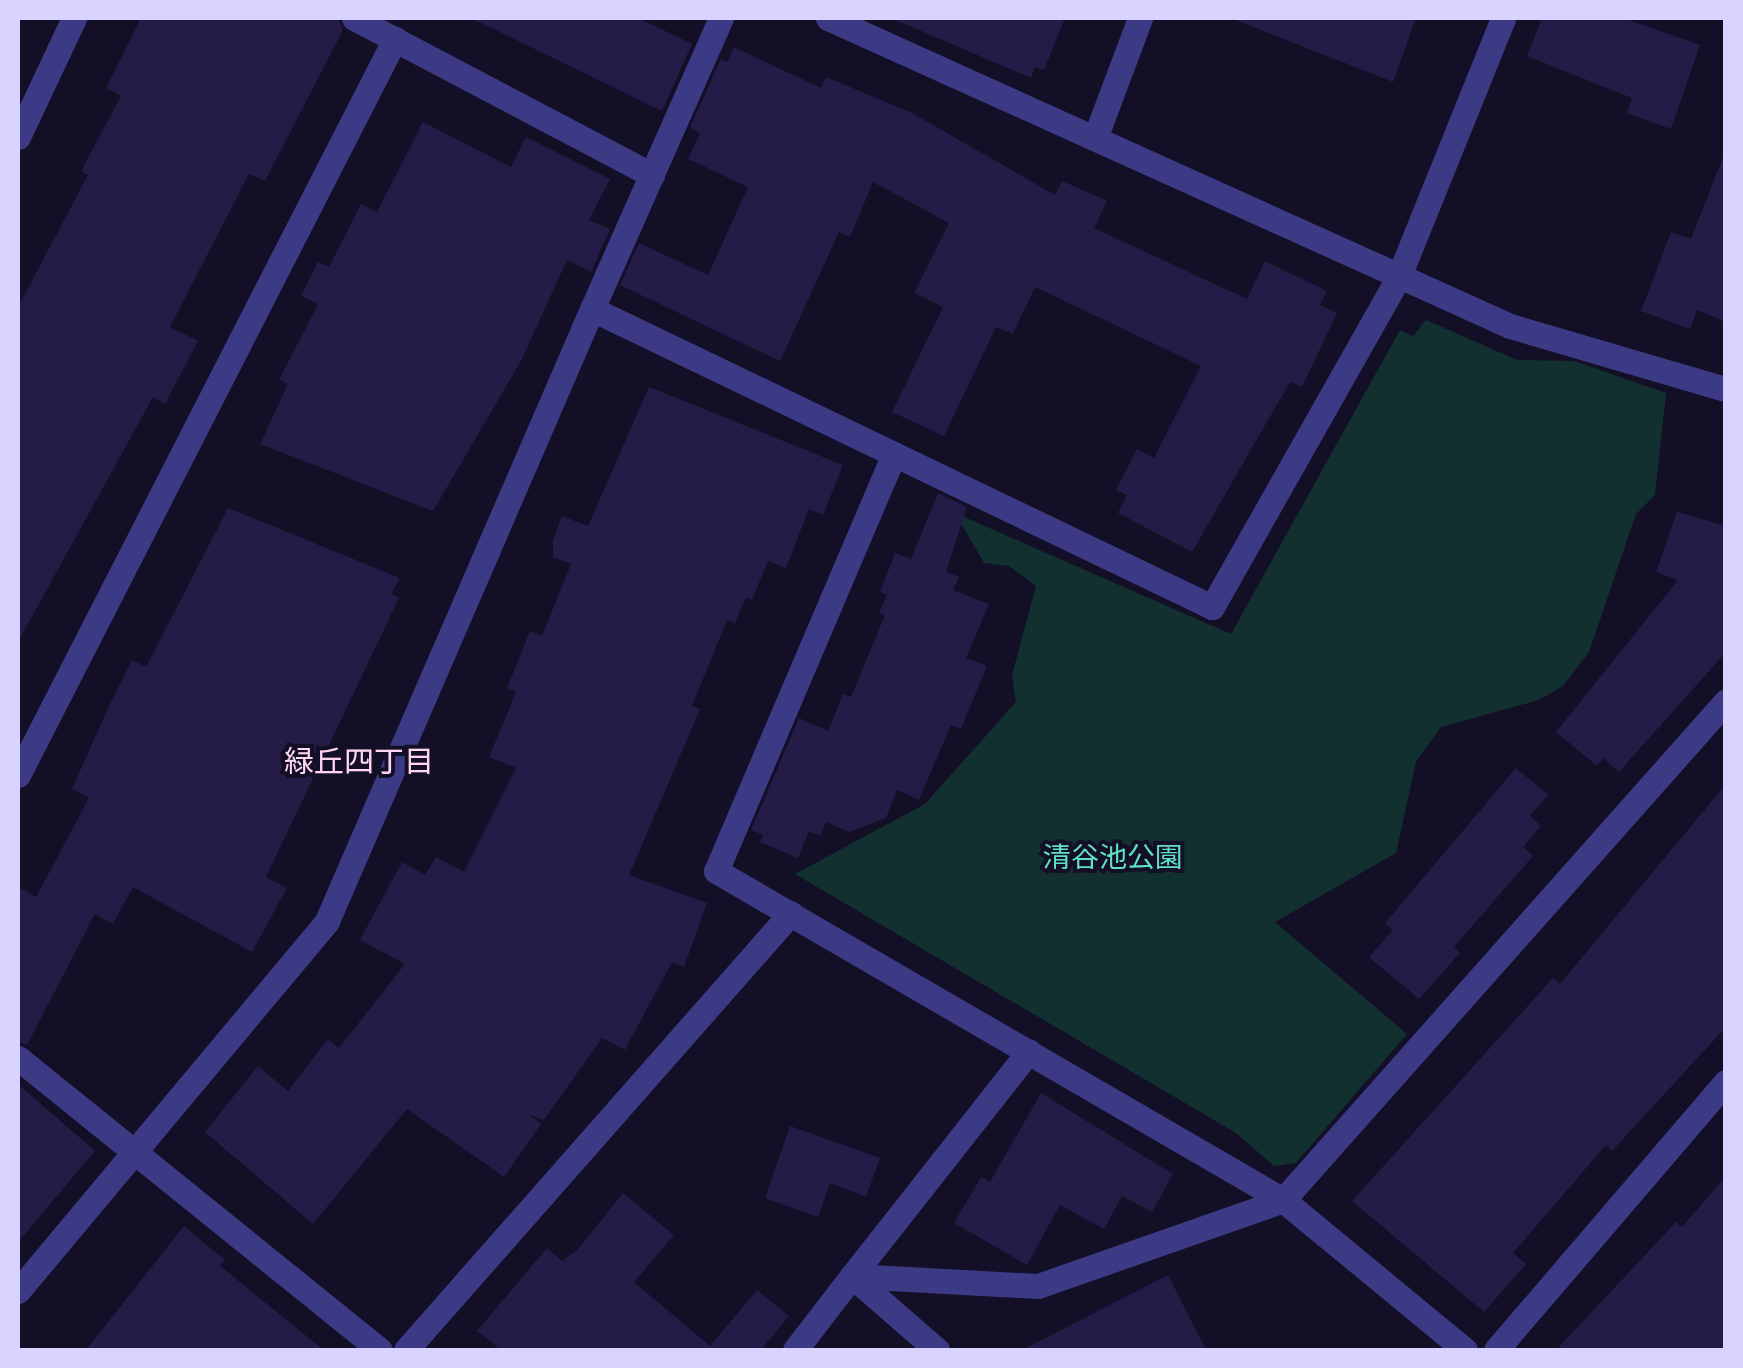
<!DOCTYPE html>
<meta charset="utf-8">
<style>
body{margin:0}
#map{position:relative;width:1743px;height:1368px;overflow:hidden;background:#130f26;font-family:"Titillium Web","Noto Sans JP",sans-serif}
div>[style]{position:absolute}
.green>*{inset:0;background:#12302f}
.building>*{inset:0;background:#241b47}
.minor>*{height:25px;margin:-12.5px;padding:0 12.5px;transform-origin:12.5px;border-radius:12.5px;background:#3d3a85}
span{translate:-50% -50%;white-space:nowrap;text-align:center;line-height:1.15;-webkit-text-stroke:8px #130f26;paint-order:stroke}
.park-label{font-size:28px;color:#5fe0c0}
.neighbourhood-label{font-size:30px;color:#ffd6f0}
.frame{position:absolute;inset:0;border:20px solid #d9d4ff;pointer-events:none}
</style>
<div id="map">
<div class="green">
<i style="clip-path:polygon(1426px 320px,1517px 360px,1574px 361px,1666px 393px,1655px 495px,1636px 514px,1589px 652px,1563px 686px,1539px 700px,1441px 727px,1416px 762px,1396px 853px,1275px 922px,1407px 1034px,1296px 1163px,1274px 1166px,1236px 1133px,795px 874px,925px 804px,1016px 702px,1012px 675px,1036px 586px,1009px 566px,984px 563px,955px 513px,1231px 634px,1400px 330px,1413px 336px)"></i>
</div>
<div class="building">
<i style="clip-path:polygon(141px 18px,338px 18px,343px 30px,265px 181px,249px 174px,170px 327px,198px 341px,165px 404px,153px 397px,18px 642px,18px 307px,88px 175px,81px 171px,121px 96px,106px 88px)"></i>
<i style="clip-path:polygon(471px 18px,638px 18px,692px 44px,662px 111px)"></i>
<i style="clip-path:polygon(891px 18px,1065px 18px,1044px 70px,1035px 67px,1031px 78px)"></i>
<i style="clip-path:polygon(1231px 18px,1416px 18px,1393px 82px)"></i>
<i style="clip-path:polygon(1542px 18px,1623px 18px,1700px 45px,1671px 129px,1627px 113px,1632px 98px,1527px 56px)"></i>
<i style="clip-path:polygon(734px 47px,821px 88px,826px 77px,912px 113px,1055px 195px,1062px 181px,1107px 201px,1094px 228px,1247px 299px,1265px 261px,1327px 291px,1320px 305px,1337px 313px,1302px 387px,1290px 382px,1192px 552px,1118px 513px,1127px 495px,1116px 490px,1137px 449px,1154px 458px,1201px 366px,1035px 287px,1013px 334px,996px 327px,944px 436px,892px 412px,943px 307px,914px 293px,949px 223px,873px 182px,850px 237px,839px 232px,780px 361px,620px 285px,639px 243px,708px 275px,748px 187px,688px 159px,700px 133px,690px 127px,721px 59px,727px 62px)"></i>
<i style="clip-path:polygon(423px 122px,511px 167px,526px 137px,610px 179px,589px 220px,610px 229px,591px 272px,567px 260px,521px 361px,433px 511px,260px 444px,288px 384px,279px 380px,318px 304px,301px 296px,318px 262px,329px 267px,361px 204px,377px 212px)"></i>
<i style="clip-path:polygon(1723px 157px,1726px 322px,1697px 310px,1690px 329px,1641px 311px,1671px 232px,1691px 239px)"></i>
<i style="clip-path:polygon(649px 387px,843px 465px,823px 515px,809px 509px,786px 568px,768px 561px,752px 600px,746px 597px,735px 623px,727px 620px,692px 706px,700px 709px,629px 875px,707px 903px,684px 967px,672px 962px,625px 1050px,602px 1038px,544px 1120px,530px 1115px,541px 1124px,504px 1177px,407px 1109px,313px 1224px,205px 1132px,258px 1066px,288px 1091px,328px 1039px,339px 1048px,405px 964px,360px 940px,402px 862px,425px 875px,436px 857px,464px 872px,516px 768px,489px 757px,516px 692px,507px 688px,530px 631px,542px 636px,571px 564px,553px 557px,553px 540px,562px 516px,588px 526px)"></i>
<i style="clip-path:polygon(938px 493px,967px 507px,946px 572px,959px 577px,953px 590px,989px 604px,966px 658px,987px 666px,961px 729px,951px 725px,919px 800px,897px 790px,886px 818px,849px 832px,826px 822px,820px 836px,809px 831px,798px 858px,760px 842px,763px 835px,751px 830px,799px 718px,828px 731px,843px 694px,851px 697px,885px 615px,879px 613px,887px 595px,880px 592px,895px 553px,911px 559px)"></i>
<i style="clip-path:polygon(228px 508px,400px 578px,391px 594px,399px 598px,266px 877px,287px 888px,252px 952px,133px 887px,113px 924px,95px 914px,27px 1045px,18px 1042px,18px 887px,36px 897px,89px 798px,72px 789px,109px 706px,132px 660px,146px 667px)"></i>
<i style="clip-path:polygon(1677px 512px,1726px 526px,1726px 652px,1619px 772px,1603px 758px,1597px 766px,1556px 732px,1678px 580px,1656px 572px)"></i>
<i style="clip-path:polygon(1516px 768px,1548px 795px,1530px 816px,1541px 826px,1523px 847px,1533px 856px,1454px 947px,1460px 953px,1419px 999px,1369px 957px,1393px 930px,1385px 923px)"></i>
<i style="clip-path:polygon(1726px 784px,1726px 1027px,1612px 1151px,1606px 1145px,1513px 1253px,1526px 1264px,1484px 1312px,1352px 1201px,1553px 978px,1560px 984px)"></i>
<i style="clip-path:polygon(18px 1084px,95px 1151px,18px 1242px)"></i>
<i style="clip-path:polygon(1041px 1093px,1173px 1174px,1152px 1212px,1122px 1196px,1104px 1229px,1060px 1205px,1027px 1265px,954px 1223px,981px 1177px,990px 1182px)"></i>
<i style="clip-path:polygon(790px 1126px,880px 1158px,866px 1197px,830px 1183px,818px 1217px,765px 1198px)"></i>
<i style="clip-path:polygon(1726px 1176px,1726px 1350px,1556px 1350px,1676px 1222px,1682px 1227px)"></i>
<i style="clip-path:polygon(623px 1193px,674px 1235px,634px 1282px,710px 1346px,757px 1290px,789px 1316px,761px 1350px,501px 1350px,477px 1331px,547px 1248px,562px 1261px,578px 1249px)"></i>
<i style="clip-path:polygon(184px 1226px,225px 1260px,220px 1266px,324px 1350px,86px 1350px)"></i>
<i style="clip-path:polygon(1168px 1275px,1206px 1350px,1022px 1350px)"></i>
</div>
<div class="minor">
<i style="left:354px;top:18px;width:337px;rotate:27.8deg"></i>
<i style="left:721px;top:18px;width:318px;rotate:113.9deg"></i>
<i style="left:592px;top:309px;width:688px;rotate:25.67deg"></i>
<i style="left:1212px;top:607px;width:380px;rotate:-60.5deg"></i>
<i style="left:1399px;top:276px;width:278px;rotate:-68deg"></i>
<i style="left:828px;top:18px;width:748px;rotate:24.3deg"></i>
<i style="left:1510px;top:326px;width:225px;rotate:16.3deg"></i>
<i style="left:18px;top:137px;width:132px;rotate:-64.8deg"></i>
<i style="left:1095px;top:138px;width:128px;rotate:-69.4deg"></i>
<i style="left:894px;top:454px;width:453px;rotate:113.1deg"></i>
<i style="left:716px;top:871px;width:656px;rotate:30.12deg"></i>
<i style="left:1283px;top:1200px;width:236px;rotate:39.5deg"></i>
<i style="left:18px;top:775px;width:827px;rotate:-62.88deg"></i>
<i style="left:18px;top:1058px;width:465px;rotate:38.9deg"></i>
<i style="left:18px;top:1291px;width:482px;rotate:-50.1deg"></i>
<i style="left:327px;top:921px;width:667px;rotate:-66.59deg"></i>
<i style="left:406px;top:1350px;width:582px;rotate:-48.62deg"></i>
<i style="left:795px;top:1350px;width:93px;rotate:-52.4deg"></i>
<i style="left:852px;top:1276px;width:186px;rotate:3.1deg"></i>
<i style="left:1038px;top:1286px;width:260px;rotate:-19.3deg"></i>
<i style="left:1283px;top:1200px;width:667px;rotate:-48.4deg"></i>
<i style="left:937px;top:1350px;width:113px;rotate:-139deg"></i>
<i style="left:852px;top:1276px;width:286px;rotate:-51.8deg"></i>
<i style="left:1496px;top:1350px;width:353px;rotate:-49.4deg"></i>
</div>
<div class="park-label">
<span style="left:1113px;top:857px">清谷池公園</span>
</div>
<div class="neighbourhood-label">
<span style="left:359px;top:761px">緑丘四丁目</span>
</div>
<div class="frame"></div>
</div>
